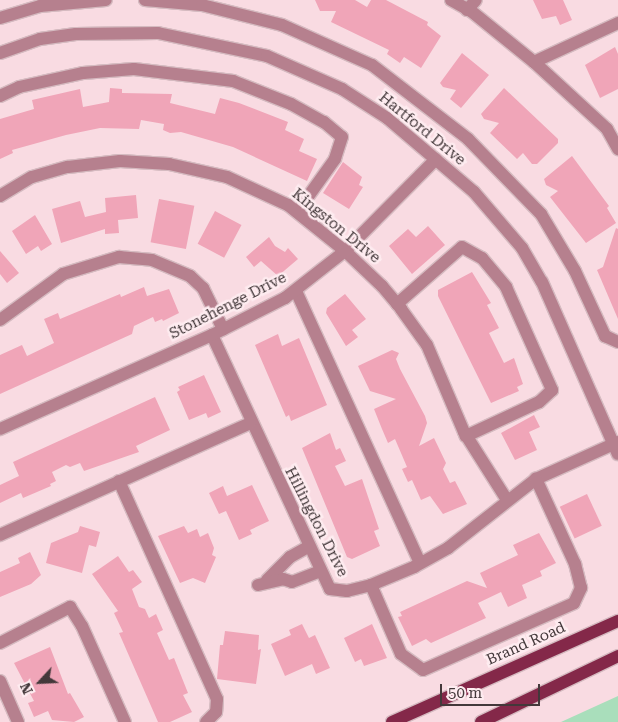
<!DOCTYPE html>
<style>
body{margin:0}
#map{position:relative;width:618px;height:722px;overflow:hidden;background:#f9dbe2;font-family:"Roboto Serif",serif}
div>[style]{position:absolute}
.green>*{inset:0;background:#a9debb}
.building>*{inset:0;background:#f0a5b8;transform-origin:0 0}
.roads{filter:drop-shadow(1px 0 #d5bac0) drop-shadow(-1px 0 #d5bac0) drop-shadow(0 1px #d5bac0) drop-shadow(0 -1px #d5bac0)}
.minor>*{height:12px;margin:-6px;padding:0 6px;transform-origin:6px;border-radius:6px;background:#b6808e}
.major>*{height:12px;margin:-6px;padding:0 6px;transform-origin:6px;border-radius:6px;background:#842849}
span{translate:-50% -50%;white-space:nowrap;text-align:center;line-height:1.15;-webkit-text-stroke:5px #feecf0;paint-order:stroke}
.street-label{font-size:15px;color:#43383a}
.north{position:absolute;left:15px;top:657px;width:50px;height:50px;-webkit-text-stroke:4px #feecf0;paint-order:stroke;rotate:245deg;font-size:14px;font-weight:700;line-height:20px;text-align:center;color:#43383a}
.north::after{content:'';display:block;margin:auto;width:18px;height:22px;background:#43383a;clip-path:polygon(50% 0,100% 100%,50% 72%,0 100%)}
.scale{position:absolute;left:440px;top:684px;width:100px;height:22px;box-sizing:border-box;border:2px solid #43383a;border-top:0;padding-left:6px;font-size:15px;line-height:18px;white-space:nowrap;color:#43383a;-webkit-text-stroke:4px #feecf0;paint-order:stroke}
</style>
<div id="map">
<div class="green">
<i style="clip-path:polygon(618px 696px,618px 722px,561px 722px)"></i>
</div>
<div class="building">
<i style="clip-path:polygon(315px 0,355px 0,367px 7px,371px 0,386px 0,428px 22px,427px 25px,441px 36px,421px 68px,404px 57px,400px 63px,387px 54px,389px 50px,331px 22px,336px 11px,320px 11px)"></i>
<i style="clip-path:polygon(533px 0,563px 0,572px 20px,560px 25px,556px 16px,542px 19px)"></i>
<i style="clip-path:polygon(615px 47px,618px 54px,618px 89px,600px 98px,585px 65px)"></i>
<i style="clip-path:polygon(462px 53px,489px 75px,461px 108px,450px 99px,456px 90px,443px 87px,440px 83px)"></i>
<i style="clip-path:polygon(110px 88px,122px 89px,122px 93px,172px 94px,170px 103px,215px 114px,220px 98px,239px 103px,288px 122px,285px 130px,304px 139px,299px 151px,317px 159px,307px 181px,233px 147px,181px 132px,170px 133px,163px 130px,164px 124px,141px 120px,139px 129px,100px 128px,66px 135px,12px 150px,13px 153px,0 159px,0 119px,34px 109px,32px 100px,80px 89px,83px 107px,109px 102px)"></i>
<i style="clip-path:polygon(504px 88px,558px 139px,558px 143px,537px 164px,532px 164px,523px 153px,517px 159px,490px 133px,499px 123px,484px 119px,481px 114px)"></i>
<i style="clip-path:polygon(572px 156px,609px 206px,607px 208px,616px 223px,586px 243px,550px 197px,558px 191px,546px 185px,544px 179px)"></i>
<i style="clip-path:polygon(343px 162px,362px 177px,359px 185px,363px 187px,349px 209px,323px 193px)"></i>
<i style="clip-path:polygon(136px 195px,138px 218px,118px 220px,119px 233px,105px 234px,105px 229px,61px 243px,52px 209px,80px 201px,85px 217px,106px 212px,105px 198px)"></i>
<i style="left:159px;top:199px;width:36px;height:44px;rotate:11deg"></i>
<i style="left:215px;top:211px;width:30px;height:37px;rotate:28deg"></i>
<i style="clip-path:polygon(35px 215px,52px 244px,41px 251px,38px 246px,26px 254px,12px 231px)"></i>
<i style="clip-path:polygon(428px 226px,445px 245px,412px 274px,389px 246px,408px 229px,416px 237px)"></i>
<i style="clip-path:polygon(616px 228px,618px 229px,618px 319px,597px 270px,603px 267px)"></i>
<i style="clip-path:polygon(269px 237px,275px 246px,285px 252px,288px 248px,298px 259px,278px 276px,261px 261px,254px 267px,246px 257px)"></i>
<i style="clip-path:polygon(0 251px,19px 273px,7px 283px,0 274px)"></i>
<i style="clip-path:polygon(472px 272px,491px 303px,487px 305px,499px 328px,489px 333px,504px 363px,514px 358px,523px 384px,517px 387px,519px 391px,491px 403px,438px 296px,438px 290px)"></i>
<i style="clip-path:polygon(144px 287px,147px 296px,169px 289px,179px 313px,163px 321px,162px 319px,155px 322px,153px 317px,134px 326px,132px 334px,0 394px,0 355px,22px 345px,27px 356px,54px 343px,44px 319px,58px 313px,60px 319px,120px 294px,121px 297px)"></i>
<i style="clip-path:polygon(345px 294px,366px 319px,352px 330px,358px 337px,346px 346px,326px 313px,327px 308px)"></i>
<i style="clip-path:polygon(278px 334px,282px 346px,299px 338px,327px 405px,291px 421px,289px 415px,286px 417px,255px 345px)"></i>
<i style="clip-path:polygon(392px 350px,399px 353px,396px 359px,400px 369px,425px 416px,427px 423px,419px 446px,434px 438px,446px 463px,443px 469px,450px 483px,455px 481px,467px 504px,443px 514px,430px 496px,421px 500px,412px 480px,408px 482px,402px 469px,407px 467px,395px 439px,388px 443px,382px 429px,374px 409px,396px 399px,370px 391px,358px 366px)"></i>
<i style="clip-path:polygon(204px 375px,221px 412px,208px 418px,206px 413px,189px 420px,177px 392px,180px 390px,178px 387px)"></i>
<i style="clip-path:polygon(155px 397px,170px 430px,136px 446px,139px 452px,84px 471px,80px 463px,70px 467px,66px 465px,52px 472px,56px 481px,50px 484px,51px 486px,23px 498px,21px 493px,0 503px,0 485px,19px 476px,13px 462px)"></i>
<i style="clip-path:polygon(534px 415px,540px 427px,529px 432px,537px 450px,515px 460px,501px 433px)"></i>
<i style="clip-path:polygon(330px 433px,336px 450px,340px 448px,346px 461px,335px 466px,345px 486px,362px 479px,379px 529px,374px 531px,380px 546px,352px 559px,347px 557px,302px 448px)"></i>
<i style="clip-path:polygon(252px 485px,269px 521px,250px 530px,252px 534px,239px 540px,226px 511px,219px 514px,209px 493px,223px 486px,227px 496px)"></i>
<i style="left:587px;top:494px;width:35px;height:30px;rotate:65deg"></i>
<i style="clip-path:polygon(80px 526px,100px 532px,96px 547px,89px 545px,82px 573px,46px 563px,51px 543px,78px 532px)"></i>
<i style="clip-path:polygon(184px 526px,188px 533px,197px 529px,200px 537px,208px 533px,214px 548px,212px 555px,216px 557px,205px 583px,193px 578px,180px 583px,158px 536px)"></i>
<i style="clip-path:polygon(539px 533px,556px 563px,540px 571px,542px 576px,522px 585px,527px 598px,508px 607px,501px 592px,478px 603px,486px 618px,431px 643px,426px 639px,412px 646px,398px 617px,402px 616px,400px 612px,467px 581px,487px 588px,480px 573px,518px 555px,513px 545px)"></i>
<i style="clip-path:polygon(30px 552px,41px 575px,31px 584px,0 597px,0 572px,20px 563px,18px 558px)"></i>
<i style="clip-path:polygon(118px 556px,129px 572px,133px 570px,142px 582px,132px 589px,139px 607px,145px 609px,149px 618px,156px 614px,163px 630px,157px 633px,169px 660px,174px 658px,188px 693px,183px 695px,192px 712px,170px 722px,158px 722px,119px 633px,123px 632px,114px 613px,118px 611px,92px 574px)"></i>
<i style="clip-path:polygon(302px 624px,309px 638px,315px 635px,330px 668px,316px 674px,312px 664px,285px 676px,271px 644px,291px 635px,289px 630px)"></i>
<i style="clip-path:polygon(372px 624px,387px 658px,364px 666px,361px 659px,355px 662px,344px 638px)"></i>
<i style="clip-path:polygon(225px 631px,259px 635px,258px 650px,261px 649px,256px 684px,217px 679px,220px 645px,223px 645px)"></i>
<i style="clip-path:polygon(50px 647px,68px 694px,70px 693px,84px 717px,74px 722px,52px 720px,48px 711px,34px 717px,28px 703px,34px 701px,14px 663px)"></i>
</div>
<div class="roads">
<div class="minor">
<i style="left:145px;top:0;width:57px;rotate:5deg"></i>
<i style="left:202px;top:5px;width:82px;rotate:14deg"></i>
<i style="left:282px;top:25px;width:98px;rotate:24deg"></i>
<i style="left:372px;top:65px;width:121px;rotate:37.6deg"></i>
<i style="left:468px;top:139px;width:105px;rotate:45.8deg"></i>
<i style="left:541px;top:214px;width:66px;rotate:59.2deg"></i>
<i style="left:575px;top:271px;width:72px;rotate:65.2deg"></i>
<i style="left:605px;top:336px;width:14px;rotate:25deg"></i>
<i style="left:451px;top:0;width:23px;rotate:29deg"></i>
<i style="left:471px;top:11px;width:81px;rotate:39deg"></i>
<i style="left:534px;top:62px;width:99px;rotate:42.5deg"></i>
<i style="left:607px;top:129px;width:23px;rotate:61deg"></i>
<i style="left:467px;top:10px;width:13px;rotate:-48deg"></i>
<i style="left:0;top:18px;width:42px;rotate:-16.7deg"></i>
<i style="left:40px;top:6px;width:66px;rotate:-5.2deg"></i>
<i style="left:0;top:53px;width:42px;rotate:-19.3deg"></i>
<i style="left:40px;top:39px;width:36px;rotate:-8deg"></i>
<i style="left:76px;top:34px;width:82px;rotate:-0.7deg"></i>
<i style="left:158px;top:33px;width:111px;rotate:11.9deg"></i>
<i style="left:267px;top:56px;width:82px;rotate:23.7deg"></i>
<i style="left:342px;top:89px;width:54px;rotate:32.8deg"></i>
<i style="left:387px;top:118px;width:114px;rotate:40.4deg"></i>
<i style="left:474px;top:192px;width:74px;rotate:49.4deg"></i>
<i style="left:522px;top:248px;width:39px;rotate:60deg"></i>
<i style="left:542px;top:282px;width:188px;rotate:66.2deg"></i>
<i style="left:534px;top:62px;width:93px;rotate:-24.9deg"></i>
<i style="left:0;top:96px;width:21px;rotate:-25deg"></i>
<i style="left:19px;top:87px;width:66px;rotate:-12.3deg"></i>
<i style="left:83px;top:73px;width:51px;rotate:-4.5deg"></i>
<i style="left:134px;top:69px;width:100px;rotate:6.9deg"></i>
<i style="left:233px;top:81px;width:62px;rotate:21.6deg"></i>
<i style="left:291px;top:104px;width:38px;rotate:29deg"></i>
<i style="left:324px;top:122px;width:23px;rotate:40deg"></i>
<i style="left:342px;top:137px;width:23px;rotate:108deg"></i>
<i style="left:335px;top:159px;width:65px;rotate:125.6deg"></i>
<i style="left:0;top:196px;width:37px;rotate:-31deg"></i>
<i style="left:32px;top:177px;width:37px;rotate:-16deg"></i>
<i style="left:68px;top:167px;width:52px;rotate:-6.6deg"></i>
<i style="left:120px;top:161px;width:49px;rotate:3.5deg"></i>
<i style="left:169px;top:164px;width:59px;rotate:12.6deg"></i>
<i style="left:227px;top:177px;width:67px;rotate:24.7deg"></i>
<i style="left:288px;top:205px;width:73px;rotate:38.9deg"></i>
<i style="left:345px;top:251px;width:51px;rotate:43.4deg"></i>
<i style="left:382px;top:286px;width:30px;rotate:50deg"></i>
<i style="left:401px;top:309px;width:44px;rotate:54.2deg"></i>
<i style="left:427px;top:345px;width:95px;rotate:67deg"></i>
<i style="left:464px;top:432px;width:80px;rotate:57.7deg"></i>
<i style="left:296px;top:291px;width:299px;rotate:65.5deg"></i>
<i style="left:397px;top:304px;width:86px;rotate:-41.2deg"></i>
<i style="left:462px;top:247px;width:23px;rotate:29deg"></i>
<i style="left:482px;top:258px;width:38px;rotate:50deg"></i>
<i style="left:506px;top:287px;width:113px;rotate:65.9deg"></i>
<i style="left:552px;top:390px;width:18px;rotate:137deg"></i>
<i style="left:539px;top:402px;width:81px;rotate:155deg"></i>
<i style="left:0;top:320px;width:78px;rotate:-36.1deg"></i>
<i style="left:63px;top:274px;width:59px;rotate:-16.9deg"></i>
<i style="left:119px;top:257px;width:33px;rotate:5deg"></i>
<i style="left:152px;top:260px;width:41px;rotate:22.8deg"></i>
<i style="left:190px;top:276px;width:18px;rotate:43deg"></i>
<i style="left:203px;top:288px;width:46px;rotate:64deg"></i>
<i style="left:212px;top:335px;width:280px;rotate:65.1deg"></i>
<i style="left:330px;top:589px;width:17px;rotate:7deg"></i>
<i style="left:347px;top:591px;width:25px;rotate:-14deg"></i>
<i style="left:371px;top:585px;width:47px;rotate:-22.7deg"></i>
<i style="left:414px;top:567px;width:39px;rotate:-29deg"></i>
<i style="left:448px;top:548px;width:112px;rotate:-38.1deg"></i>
<i style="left:536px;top:479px;width:90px;rotate:-24.3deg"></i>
<i style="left:0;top:429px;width:232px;rotate:-23.9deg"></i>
<i style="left:212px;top:335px;width:82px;rotate:-26.9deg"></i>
<i style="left:285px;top:298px;width:76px;rotate:-38.1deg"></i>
<i style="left:345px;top:251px;width:129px;rotate:-45.3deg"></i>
<i style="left:119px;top:481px;width:239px;rotate:65.8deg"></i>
<i style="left:217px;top:699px;width:13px;rotate:94deg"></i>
<i style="left:216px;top:712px;width:14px;rotate:135deg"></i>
<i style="left:0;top:535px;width:274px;rotate:-24.1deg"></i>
<i style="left:267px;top:580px;width:33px;rotate:-45deg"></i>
<i style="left:290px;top:557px;width:21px;rotate:-29deg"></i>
<i style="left:258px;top:585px;width:26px;rotate:-13deg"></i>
<i style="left:283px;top:579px;width:9px;rotate:18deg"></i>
<i style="left:292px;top:582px;width:31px;rotate:-21deg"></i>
<i style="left:371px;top:585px;width:75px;rotate:66.5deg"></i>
<i style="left:401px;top:654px;width:27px;rotate:36deg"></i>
<i style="left:423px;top:670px;width:165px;rotate:-23.9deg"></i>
<i style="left:574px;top:603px;width:17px;rotate:-65deg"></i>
<i style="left:581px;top:588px;width:25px;rotate:-104deg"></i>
<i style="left:575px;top:564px;width:94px;rotate:-114.6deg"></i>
<i style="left:0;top:643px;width:79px;rotate:-27.2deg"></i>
<i style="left:70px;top:607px;width:22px;rotate:58deg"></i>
<i style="left:82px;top:626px;width:105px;rotate:65.9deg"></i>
<i style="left:0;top:681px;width:45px;rotate:66.3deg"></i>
</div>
<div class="major">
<i style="left:392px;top:722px;width:248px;rotate:-24.1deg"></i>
<i style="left:481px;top:722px;width:152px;rotate:-25.7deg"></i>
</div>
</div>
<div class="street-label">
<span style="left:422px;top:129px;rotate:39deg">Hartford Drive</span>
<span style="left:336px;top:226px;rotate:39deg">Kingston Drive</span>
<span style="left:228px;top:306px;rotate:-27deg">Stonehenge Drive</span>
<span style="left:316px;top:522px;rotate:63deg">Hillingdon Drive</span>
<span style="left:526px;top:644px;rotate:-24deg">Brand Road</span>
</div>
<div class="north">N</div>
<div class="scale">50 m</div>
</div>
